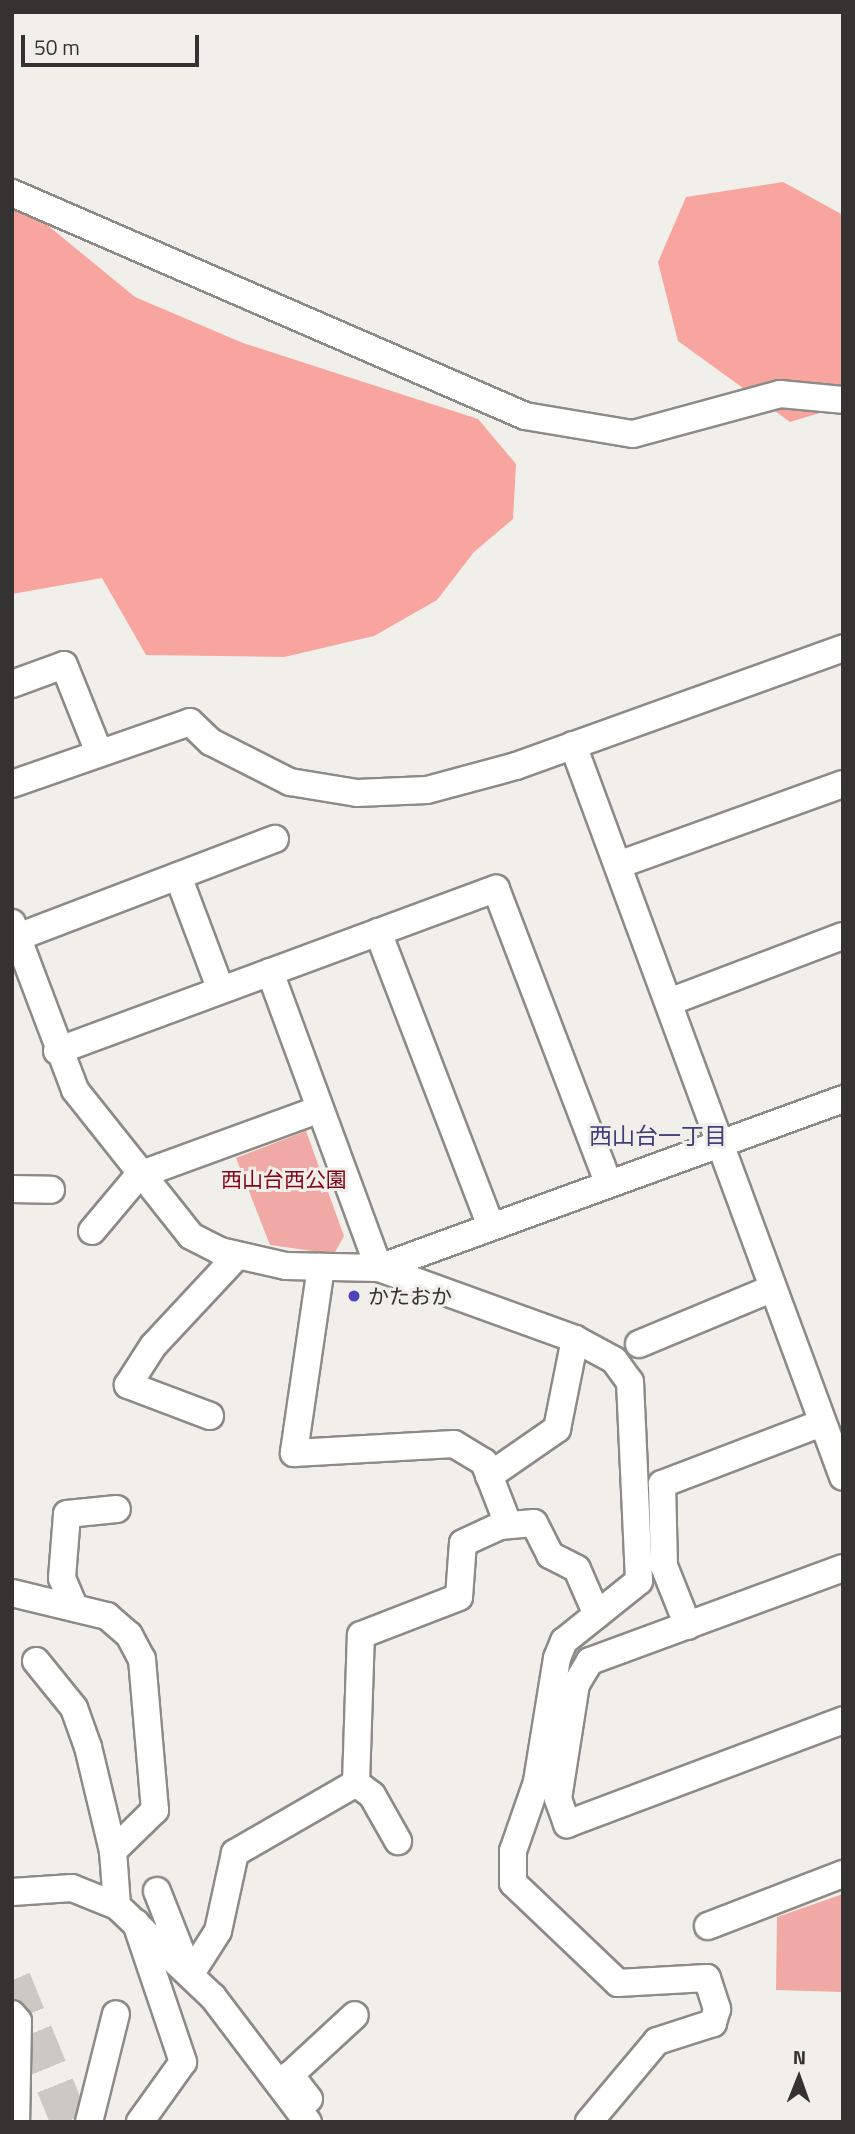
<!DOCTYPE html>
<meta charset="utf-8">
<style>
body{margin:0}
#map{position:relative;width:855px;height:2134px;overflow:hidden;background:#f0efe9;font-family:"Titillium Web","Noto Sans JP",sans-serif}
div>[style]{position:absolute}
.green>*{inset:0;background:#f0a9a4}
.forest>*{inset:0;background:#f8a5a0}
.highway-tunnel>*{height:38px;margin-top:-19px;transform-origin:0;background:repeating-linear-gradient(90deg,#cac9c4 0 38px,transparent 0 57px)}
.roads{filter:drop-shadow(2px 0 #8c8b86) drop-shadow(-2px 0 #8c8b86) drop-shadow(0 2px #8c8b86) drop-shadow(0 -2px #8c8b86)}
.minor>*{height:26px;margin:-13px;padding:0 13px;transform-origin:13px;border-radius:13px;background:#fff}
.dots>*{width:19px;height:19px;translate:-50% -50%;box-sizing:border-box;border:4px solid #f0efe9;border-radius:50%}
span{translate:-50% -50%;white-space:nowrap;text-align:center;line-height:1.15;-webkit-text-stroke:6px #f0efe9;paint-order:stroke}
.park-label{font-size:21px;color:#840216}
.poi-label{font-size:21px;color:#343331}
.left{translate:0 -50%;text-align:left}
.neighbourhood-label{font-size:23px;color:#403f7b}
.frame{position:absolute;inset:0;border:14px solid #343331;pointer-events:none}
.north{position:absolute;left:764px;top:2043px;width:70px;height:70px;-webkit-text-stroke:5px #f0efe9;paint-order:stroke;rotate:1deg;font-size:19px;font-weight:700;line-height:28px;text-align:center;color:#343331}
.north::after{content:'';display:block;margin:auto;width:24px;height:32px;background:#343331;clip-path:polygon(50% 0,100% 100%,50% 72%,0 100%)}
.scale{position:absolute;left:21px;top:35px;width:178px;height:32px;box-sizing:border-box;border:4px solid #343331;border-top:0;padding-left:9px;font-size:21px;line-height:24px;white-space:nowrap;color:#343331;-webkit-text-stroke:5px #f0efe9;paint-order:stroke}
</style>
<div id="map">
<div class="green">
<i style="clip-path:polygon(306px 1131px,344px 1236px,334px 1254px,270px 1245px,236px 1158px)"></i>
<i style="clip-path:polygon(843px 1894px,843px 1992px,776px 1990px,777px 1917px)"></i>
</div>
<div class="forest">
<i style="clip-path:polygon(783px 182px,843px 215px,843px 406px,790px 422px,678px 341px,658px 262px,686px 197px)"></i>
<i style="clip-path:polygon(12px 196px,135px 297px,243px 343px,478px 419px,516px 464px,513px 519px,474px 552px,437px 600px,374px 636px,284px 657px,146px 655px,102px 578px,12px 594px)"></i>
</div>
<div class="highway-tunnel">
<i style="left:12px;top:1980px;width:153px;rotate:67.8deg"></i>
</div>
<div class="roads">
<div class="minor">
<i style="left:12px;top:193px;width:559px;rotate:23.49deg"></i>
<i style="left:525px;top:416px;width:109px;rotate:9.5deg"></i>
<i style="left:633px;top:434px;width:152px;rotate:-15.2deg"></i>
<i style="left:780px;top:394px;width:63px;rotate:5.4deg"></i>
<i style="left:12px;top:684px;width:55px;rotate:-20.1deg"></i>
<i style="left:64px;top:665px;width:92px;rotate:68.2deg"></i>
<i style="left:573px;top:745px;width:780px;rotate:69.75deg"></i>
<i style="left:12px;top:784px;width:188px;rotate:-19.2deg"></i>
<i style="left:190px;top:722px;width:29px;rotate:44deg"></i>
<i style="left:211px;top:742px;width:89px;rotate:26.9deg"></i>
<i style="left:290px;top:782px;width:68px;rotate:9.3deg"></i>
<i style="left:357px;top:793px;width:70px;rotate:-2.5deg"></i>
<i style="left:427px;top:790px;width:92px;rotate:-15.1deg"></i>
<i style="left:516px;top:766px;width:348px;rotate:-19.8deg"></i>
<i style="left:618px;top:865px;width:239px;rotate:-19.8deg"></i>
<i style="left:178px;top:876px;width:120px;rotate:69.4deg"></i>
<i style="left:12px;top:923px;width:178px;rotate:69.3deg"></i>
<i style="left:75px;top:1090px;width:186px;rotate:51.5deg"></i>
<i style="left:191px;top:1236px;width:33px;rotate:27deg"></i>
<i style="left:220px;top:1251px;width:68px;rotate:12.8deg"></i>
<i style="left:286px;top:1266px;width:93px;rotate:1.2deg"></i>
<i style="left:379px;top:1268px;width:208px;rotate:19.9deg"></i>
<i style="left:575px;top:1339px;width:44px;rotate:28.3deg"></i>
<i style="left:614px;top:1360px;width:27px;rotate:54deg"></i>
<i style="left:630px;top:1382px;width:199px;rotate:87.4deg"></i>
<i style="left:639px;top:1581px;width:96px;rotate:141.3deg"></i>
<i style="left:564px;top:1641px;width:18px;rotate:112deg"></i>
<i style="left:557px;top:1658px;width:126px;rotate:99.2deg"></i>
<i style="left:537px;top:1782px;width:73px;rotate:109.2deg"></i>
<i style="left:513px;top:1851px;width:32px;rotate:90deg"></i>
<i style="left:513px;top:1883px;width:145px;rotate:43.6deg"></i>
<i style="left:618px;top:1983px;width:89px;rotate:-3.2deg"></i>
<i style="left:707px;top:1978px;width:33px;rotate:72deg"></i>
<i style="left:717px;top:2009px;width:15px;rotate:106deg"></i>
<i style="left:713px;top:2023px;width:59px;rotate:162.2deg"></i>
<i style="left:657px;top:2041px;width:106px;rotate:130deg"></i>
<i style="left:378px;top:932px;width:315px;rotate:69deg"></i>
<i style="left:18px;top:937px;width:275px;rotate:-20.9deg"></i>
<i style="left:270px;top:972px;width:315px;rotate:69.8deg"></i>
<i style="left:669px;top:1002px;width:186px;rotate:-20.8deg"></i>
<i style="left:57px;top:1051px;width:468px;rotate:-20.3deg"></i>
<i style="left:496px;top:889px;width:314px;rotate:69.1deg"></i>
<i style="left:12px;top:1189px;width:39px;rotate:1deg"></i>
<i style="left:92px;top:1231px;width:73px;rotate:-50deg"></i>
<i style="left:139px;top:1175px;width:190px;rotate:-20deg"></i>
<i style="left:321px;top:1267px;width:188px;rotate:98.3deg"></i>
<i style="left:294px;top:1453px;width:160px;rotate:-3.2deg"></i>
<i style="left:454px;top:1444px;width:35px;rotate:31deg"></i>
<i style="left:484px;top:1462px;width:66px;rotate:68.8deg"></i>
<i style="left:379px;top:1268px;width:494px;rotate:-20deg"></i>
<i style="left:639px;top:1344px;width:143px;rotate:-22.6deg"></i>
<i style="left:210px;top:1416px;width:88px;rotate:-159.3deg"></i>
<i style="left:128px;top:1385px;width:46px;rotate:-57.3deg"></i>
<i style="left:153px;top:1346px;width:123px;rotate:-47deg"></i>
<i style="left:489px;top:1476px;width:83px;rotate:-34.7deg"></i>
<i style="left:557px;top:1429px;width:92px;rotate:-78.7deg"></i>
<i style="left:843px;top:1568px;width:270px;rotate:159.8deg"></i>
<i style="left:590px;top:1661px;width:27px;rotate:121deg"></i>
<i style="left:576px;top:1684px;width:116px;rotate:98.9deg"></i>
<i style="left:558px;top:1799px;width:27px;rotate:70deg"></i>
<i style="left:567px;top:1824px;width:295px;rotate:-20.6deg"></i>
<i style="left:12px;top:1593px;width:98px;rotate:13.6deg"></i>
<i style="left:107px;top:1616px;width:29px;rotate:41deg"></i>
<i style="left:129px;top:1635px;width:27px;rotate:62deg"></i>
<i style="left:142px;top:1659px;width:152px;rotate:85.1deg"></i>
<i style="left:155px;top:1810px;width:59px;rotate:135.7deg"></i>
<i style="left:73px;top:1604px;width:28px;rotate:-113deg"></i>
<i style="left:62px;top:1578px;width:64px;rotate:-85.5deg"></i>
<i style="left:67px;top:1514px;width:50px;rotate:-5.7deg"></i>
<i style="left:688px;top:1626px;width:65px;rotate:-111.8deg"></i>
<i style="left:664px;top:1566px;width:82px;rotate:-91.4deg"></i>
<i style="left:662px;top:1484px;width:171px;rotate:-20.9deg"></i>
<i style="left:36px;top:1661px;width:60px;rotate:51deg"></i>
<i style="left:74px;top:1708px;width:41px;rotate:70.3deg"></i>
<i style="left:88px;top:1747px;width:107px;rotate:76.5deg"></i>
<i style="left:113px;top:1851px;width:55px;rotate:85.8deg"></i>
<i style="left:117px;top:1906px;width:132px;rotate:43.5deg"></i>
<i style="left:213px;top:1997px;width:157px;rotate:52.8deg"></i>
<i style="left:356px;top:1783px;width:20px;rotate:37deg"></i>
<i style="left:372px;top:1795px;width:53px;rotate:60.5deg"></i>
<i style="left:157px;top:1891px;width:82px;rotate:68.5deg"></i>
<i style="left:12px;top:1892px;width:60px;rotate:-3.8deg"></i>
<i style="left:72px;top:1888px;width:48px;rotate:21.8deg"></i>
<i style="left:136px;top:1923px;width:147px;rotate:71.3deg"></i>
<i style="left:183px;top:2062px;width:74px;rotate:125.6deg"></i>
<i style="left:708px;top:1926px;width:145px;rotate:-21.1deg"></i>
<i style="left:190px;top:1975px;width:52px;rotate:-57.5deg"></i>
<i style="left:218px;top:1931px;width:80px;rotate:-77.7deg"></i>
<i style="left:235px;top:1853px;width:140px;rotate:-30deg"></i>
<i style="left:356px;top:1783px;width:148px;rotate:-88.1deg"></i>
<i style="left:361px;top:1635px;width:105px;rotate:-21.2deg"></i>
<i style="left:459px;top:1597px;width:54px;rotate:-85.8deg"></i>
<i style="left:463px;top:1543px;width:41px;rotate:-24.7deg"></i>
<i style="left:500px;top:1526px;width:34px;rotate:-5deg"></i>
<i style="left:534px;top:1523px;width:36px;rotate:63deg"></i>
<i style="left:550px;top:1555px;width:30px;rotate:27deg"></i>
<i style="left:577px;top:1569px;width:50px;rotate:66.5deg"></i>
<i style="left:12px;top:2014px;width:9px;rotate:49deg"></i>
<i style="left:18px;top:2021px;width:101px;rotate:91.1deg"></i>
<i style="left:309px;top:2099px;width:31px;rotate:-128deg"></i>
<i style="left:290px;top:2075px;width:88px;rotate:-42.7deg"></i>
<i style="left:89px;top:2122px;width:111px;rotate:-76deg"></i>
</div>
</div>
<div class="dots">
<i style="left:354px;top:1296px;background:#5044bb"></i>
</div>
<div class="park-label">
<span style="left:284px;top:1179px">西山台西公園</span>
</div>
<div class="poi-label">
<span class="left" style="left:368px;top:1296px">かたおか</span>
</div>
<div class="neighbourhood-label">
<span style="left:658px;top:1136px">西山台一丁目</span>
</div>
<div class="frame"></div>
<div class="north">N</div>
<div class="scale">50 m</div>
</div>
